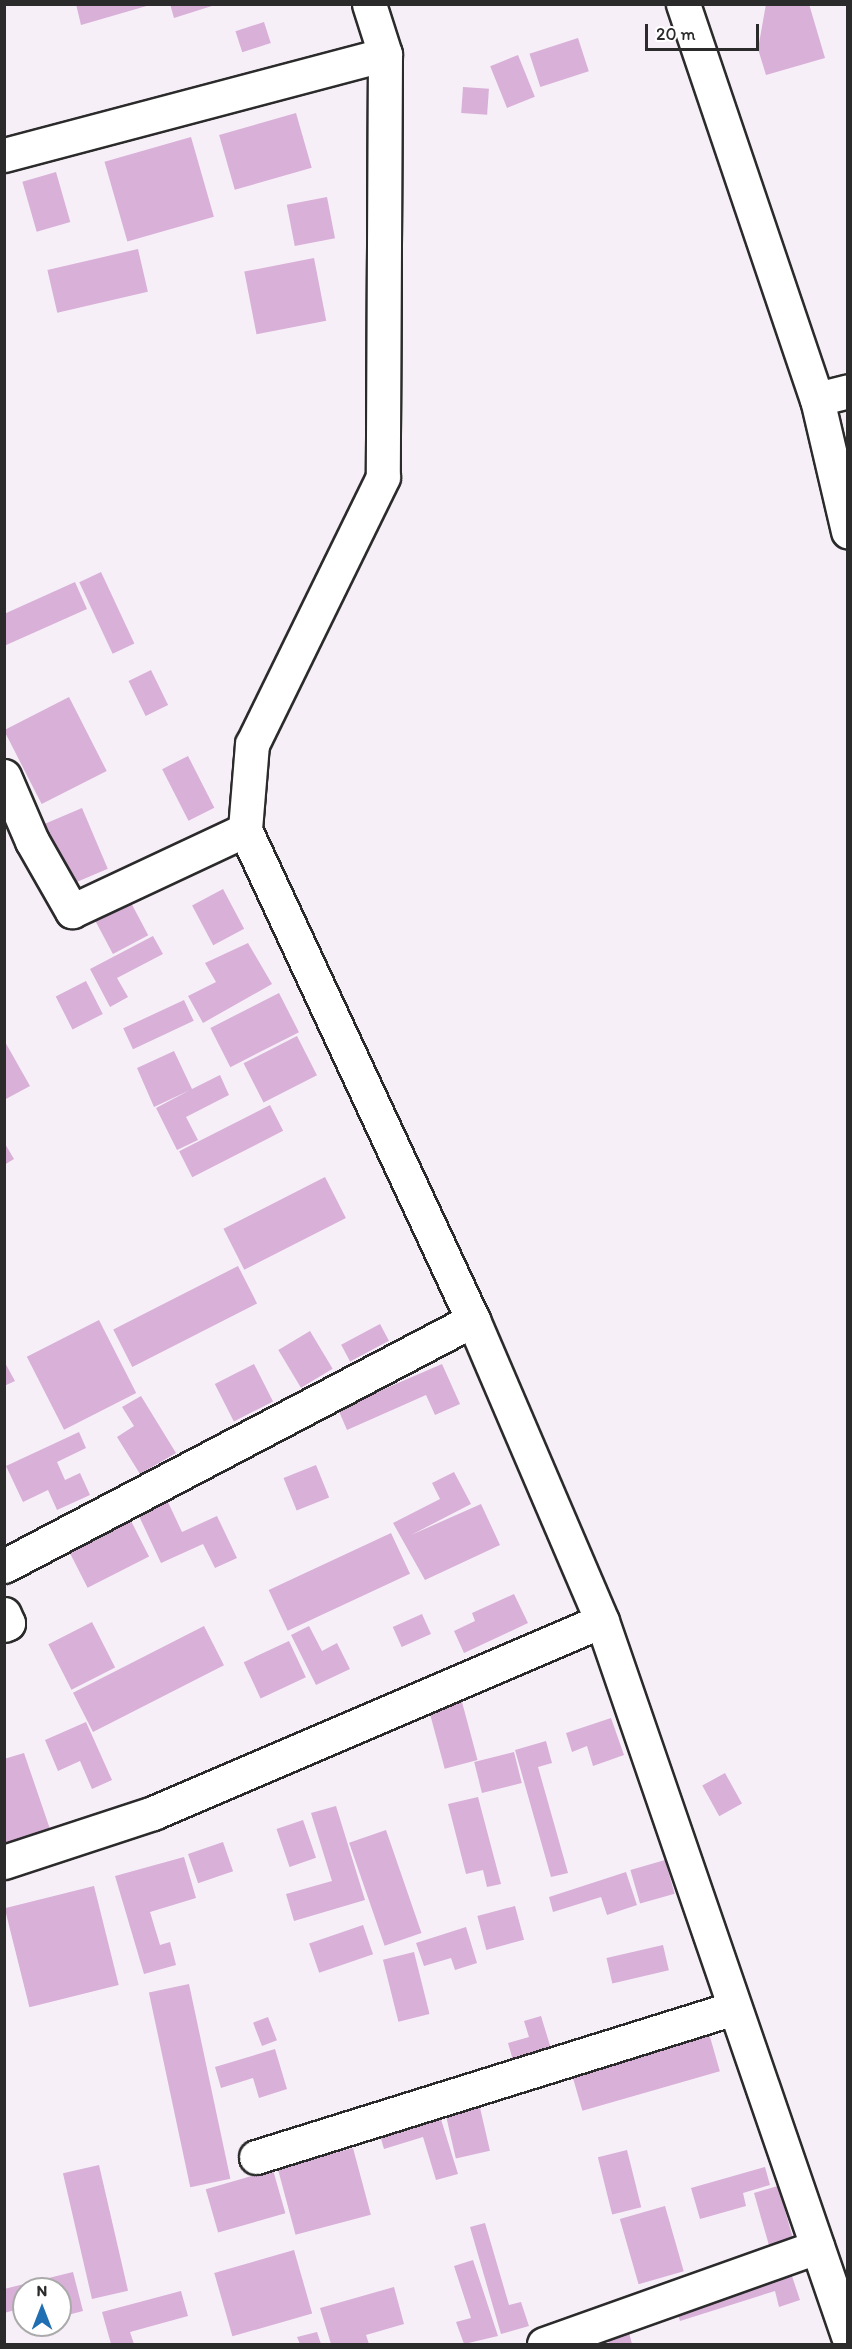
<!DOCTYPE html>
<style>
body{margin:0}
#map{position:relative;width:852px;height:2349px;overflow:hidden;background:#f7eff7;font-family:Itim,sans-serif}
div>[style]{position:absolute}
.building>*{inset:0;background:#d8b0d8;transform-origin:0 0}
.roads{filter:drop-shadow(2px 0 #2b2b2b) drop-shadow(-2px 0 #2b2b2b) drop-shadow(0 2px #2b2b2b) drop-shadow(0 -2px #2b2b2b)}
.street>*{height:33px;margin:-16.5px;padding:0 16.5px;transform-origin:16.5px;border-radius:16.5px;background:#fff}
span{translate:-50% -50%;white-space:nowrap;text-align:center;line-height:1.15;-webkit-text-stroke:5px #fff;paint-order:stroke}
.frame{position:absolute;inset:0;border:6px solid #2b2b2b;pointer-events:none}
.north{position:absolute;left:12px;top:2277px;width:60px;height:60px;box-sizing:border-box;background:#fff;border:2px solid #aaa;border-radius:50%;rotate:0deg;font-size:16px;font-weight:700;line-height:24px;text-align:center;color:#2b2b2b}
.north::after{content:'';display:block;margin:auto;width:21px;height:27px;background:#1f6fb2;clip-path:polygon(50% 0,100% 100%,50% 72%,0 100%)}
.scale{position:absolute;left:645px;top:24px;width:114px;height:27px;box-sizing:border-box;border:3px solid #2b2b2b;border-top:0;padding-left:8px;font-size:18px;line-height:21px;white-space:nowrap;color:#2b2b2b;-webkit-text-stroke:4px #fff;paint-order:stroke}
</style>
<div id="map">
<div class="building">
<i style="clip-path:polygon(76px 4px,150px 4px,150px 5px,81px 25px)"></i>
<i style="clip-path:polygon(170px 4px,215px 4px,215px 5px,174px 18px)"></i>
<i style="clip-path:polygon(766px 4px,809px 4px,825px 58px,766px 75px,758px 49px)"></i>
<i style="left:264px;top:22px;width:22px;height:30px;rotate:72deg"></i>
<i style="left:578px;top:38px;width:35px;height:51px;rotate:72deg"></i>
<i style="left:518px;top:55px;width:45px;height:30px;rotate:68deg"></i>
<i style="left:463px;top:87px;width:26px;height:26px;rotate:4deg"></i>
<i style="left:296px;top:113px;width:57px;height:80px;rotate:74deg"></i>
<i style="left:191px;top:137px;width:83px;height:90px;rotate:74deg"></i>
<i style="left:56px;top:172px;width:52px;height:35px;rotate:74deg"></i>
<i style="left:327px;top:197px;width:42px;height:41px;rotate:79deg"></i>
<i style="left:138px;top:249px;width:44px;height:93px;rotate:77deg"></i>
<i style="left:314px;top:258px;width:64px;height:71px;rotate:79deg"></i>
<i style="left:101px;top:572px;width:79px;height:24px;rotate:65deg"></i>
<i style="clip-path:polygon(75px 582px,87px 609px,4px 646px,4px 614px)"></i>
<i style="left:151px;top:670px;width:39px;height:25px;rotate:64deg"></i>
<i style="left:69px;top:697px;width:83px;height:73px;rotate:63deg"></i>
<i style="left:188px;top:756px;width:58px;height:29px;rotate:63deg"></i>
<i style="left:82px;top:808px;width:66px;height:44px;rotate:67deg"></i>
<i style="left:223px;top:889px;width:45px;height:35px;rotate:62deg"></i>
<i style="left:129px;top:899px;width:41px;height:40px;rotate:62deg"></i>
<i style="clip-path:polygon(153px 936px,163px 954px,117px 978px,128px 997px,110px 1007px,90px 969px)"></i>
<i style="clip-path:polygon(248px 943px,272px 984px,203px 1023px,188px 996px,216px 982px,205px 963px)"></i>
<i style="left:86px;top:981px;width:37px;height:34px;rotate:63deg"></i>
<i style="left:279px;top:993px;width:44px;height:77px;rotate:63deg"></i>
<i style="left:184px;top:1000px;width:23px;height:67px;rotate:65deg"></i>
<i style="left:297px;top:1036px;width:44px;height:60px;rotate:63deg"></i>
<i style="clip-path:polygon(4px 1040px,30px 1086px,4px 1100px)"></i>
<i style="clip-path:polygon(174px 1051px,192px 1089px,220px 1075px,229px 1095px,186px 1117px,198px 1140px,177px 1150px,156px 1108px,190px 1090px,154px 1107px,137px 1068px)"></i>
<i style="left:270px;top:1105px;width:29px;height:102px;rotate:63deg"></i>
<i style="clip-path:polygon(4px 1142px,14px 1159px,4px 1165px)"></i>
<i style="left:325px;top:1177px;width:46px;height:114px;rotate:63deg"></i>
<i style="left:238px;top:1266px;width:42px;height:140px;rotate:63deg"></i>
<i style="left:99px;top:1320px;width:82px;height:81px;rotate:63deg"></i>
<i style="left:380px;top:1324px;width:19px;height:44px;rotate:62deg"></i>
<i style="left:310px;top:1331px;width:44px;height:37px;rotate:59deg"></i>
<i style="clip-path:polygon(4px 1361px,15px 1381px,4px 1386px)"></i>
<i style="left:254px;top:1364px;width:42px;height:44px;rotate:63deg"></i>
<i style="clip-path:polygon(442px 1364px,460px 1404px,435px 1415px,426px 1395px,347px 1430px,338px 1409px)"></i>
<i style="clip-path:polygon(141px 1396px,176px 1453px,140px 1474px,117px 1437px,134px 1426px,122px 1407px)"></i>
<i style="clip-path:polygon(79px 1432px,86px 1448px,57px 1462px,65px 1480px,80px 1473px,90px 1495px,57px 1510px,48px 1490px,23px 1502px,6px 1466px)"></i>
<i style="left:316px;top:1465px;width:35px;height:35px;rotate:68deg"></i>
<i style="clip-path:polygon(454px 1472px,471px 1504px,411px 1535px,481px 1504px,500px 1545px,425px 1580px,393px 1523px,440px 1499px,432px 1483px)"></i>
<i style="clip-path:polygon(167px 1500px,182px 1532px,217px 1516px,237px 1558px,215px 1568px,203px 1544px,161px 1563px,138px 1514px)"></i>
<i style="left:130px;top:1519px;width:42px;height:69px;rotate:63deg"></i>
<i style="left:391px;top:1533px;width:45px;height:135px;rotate:65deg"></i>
<i style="clip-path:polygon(514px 1594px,528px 1623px,464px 1653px,454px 1631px,475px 1621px,472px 1613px)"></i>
<i style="left:422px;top:1614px;width:22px;height:32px;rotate:66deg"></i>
<i style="left:92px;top:1622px;width:51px;height:49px;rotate:63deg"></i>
<i style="left:204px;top:1626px;width:44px;height:147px;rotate:63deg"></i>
<i style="clip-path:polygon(309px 1626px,322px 1651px,337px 1643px,350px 1669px,316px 1685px,291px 1635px)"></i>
<i style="left:289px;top:1641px;width:40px;height:50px;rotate:65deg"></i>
<i style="left:462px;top:1702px;width:60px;height:34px;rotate:75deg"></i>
<i style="clip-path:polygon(611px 1718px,624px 1755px,593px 1766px,587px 1746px,572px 1752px,566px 1733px)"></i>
<i style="clip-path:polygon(86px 1722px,112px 1780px,92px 1789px,80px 1761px,58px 1771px,45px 1740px)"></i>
<i style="clip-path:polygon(546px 1741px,552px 1763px,538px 1767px,568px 1873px,551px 1877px,515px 1750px)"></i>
<i style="left:514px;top:1752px;width:32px;height:41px;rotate:76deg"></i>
<i style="clip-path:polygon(24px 1753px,51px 1832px,4px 1848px,4px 1759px)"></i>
<i style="left:725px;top:1773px;width:35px;height:26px;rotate:61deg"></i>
<i style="clip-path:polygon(478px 1797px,501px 1884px,487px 1887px,483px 1870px,466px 1874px,448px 1804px)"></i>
<i style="clip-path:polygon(336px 1806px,365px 1900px,294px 1921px,286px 1894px,332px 1881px,311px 1813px)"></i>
<i style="left:303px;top:1820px;width:40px;height:28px;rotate:71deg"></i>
<i style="left:386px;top:1830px;width:109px;height:39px;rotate:71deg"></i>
<i style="left:223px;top:1842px;width:31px;height:37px;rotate:71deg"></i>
<i style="clip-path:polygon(184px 1857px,196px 1898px,150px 1912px,160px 1945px,170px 1942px,176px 1965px,144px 1974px,115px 1876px)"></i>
<i style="left:665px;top:1860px;width:35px;height:36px;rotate:74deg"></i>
<i style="clip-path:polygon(626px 1872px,637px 1905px,607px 1915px,601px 1897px,553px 1912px,549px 1897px)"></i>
<i style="left:94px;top:1886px;width:102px;height:92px;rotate:76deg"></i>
<i style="left:515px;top:1906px;width:35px;height:39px;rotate:75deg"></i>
<i style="left:363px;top:1925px;width:31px;height:57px;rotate:71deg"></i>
<i style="clip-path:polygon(466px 1927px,477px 1963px,455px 1970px,451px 1958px,424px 1966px,416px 1943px)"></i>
<i style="left:663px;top:1945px;width:26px;height:58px;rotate:77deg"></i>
<i style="left:414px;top:1952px;width:64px;height:32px;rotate:76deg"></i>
<i style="left:189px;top:1984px;width:199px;height:41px;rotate:78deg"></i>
<i style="clip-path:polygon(541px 2016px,552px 2052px,514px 2064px,508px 2043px,529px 2037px,524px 2021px)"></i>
<i style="left:268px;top:2017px;width:25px;height:16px;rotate:69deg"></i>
<i style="left:708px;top:2030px;width:43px;height:143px;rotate:74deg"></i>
<i style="clip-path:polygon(275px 2049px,287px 2089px,259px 2098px,253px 2078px,221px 2088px,215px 2067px)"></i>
<i style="left:478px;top:2099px;width:53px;height:35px;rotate:77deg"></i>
<i style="clip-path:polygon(439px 2113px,458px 2174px,436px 2180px,423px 2137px,384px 2149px,379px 2132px)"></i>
<i style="left:353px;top:2148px;width:69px;height:78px;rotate:75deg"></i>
<i style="left:627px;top:2150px;width:59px;height:30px;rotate:76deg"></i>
<i style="left:99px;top:2165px;width:129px;height:37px;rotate:77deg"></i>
<i style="clip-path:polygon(765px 2167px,770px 2185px,743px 2193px,746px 2206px,700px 2219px,691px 2188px)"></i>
<i style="left:273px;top:2170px;width:45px;height:70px;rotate:74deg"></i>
<i style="left:778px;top:2186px;width:54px;height:25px;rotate:74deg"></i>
<i style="left:665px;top:2206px;width:68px;height:47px;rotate:74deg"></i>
<i style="clip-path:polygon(485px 2223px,509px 2305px,521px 2302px,529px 2326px,501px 2334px,470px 2227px)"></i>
<i style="left:294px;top:2250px;width:66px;height:83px;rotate:74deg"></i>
<i style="clip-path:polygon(473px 2260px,498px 2336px,464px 2344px,456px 2322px,471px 2318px,454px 2266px)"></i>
<i style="clip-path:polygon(789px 2267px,800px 2300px,779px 2307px,775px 2291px,680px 2321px,674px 2303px)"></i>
<i style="clip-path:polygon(73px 2272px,83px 2311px,60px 2317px,60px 2289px,24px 2289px,24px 2327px,19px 2309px,4px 2313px,4px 2289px)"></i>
<i style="clip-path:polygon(394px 2287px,404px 2324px,366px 2335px,369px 2344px,331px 2344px,320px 2308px)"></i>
<i style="clip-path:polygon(181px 2291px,188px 2316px,130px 2332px,134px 2344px,111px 2344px,102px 2312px)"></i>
<i style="clip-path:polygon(627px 2325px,632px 2344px,609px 2344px,606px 2330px)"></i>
<i style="clip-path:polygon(317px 2332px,321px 2344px,300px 2344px,297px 2337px)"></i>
</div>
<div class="roads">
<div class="street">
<i style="left:369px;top:4px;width:52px;rotate:72.3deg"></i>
<i style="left:385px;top:54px;width:423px;rotate:90.3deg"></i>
<i style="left:383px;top:477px;width:297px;rotate:116.1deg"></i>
<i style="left:252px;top:744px;width:86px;rotate:94.7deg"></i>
<i style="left:245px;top:830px;width:540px;rotate:65.05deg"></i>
<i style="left:473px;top:1320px;width:327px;rotate:66.8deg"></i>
<i style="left:602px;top:1621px;width:756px;rotate:71.01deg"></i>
<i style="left:683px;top:4px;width:417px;rotate:71.3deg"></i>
<i style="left:817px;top:399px;width:136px;rotate:76.8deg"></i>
<i style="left:4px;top:155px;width:394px;rotate:-14.8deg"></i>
<i style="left:817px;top:399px;width:32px;rotate:-14deg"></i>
<i style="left:4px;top:776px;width:71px;rotate:66.7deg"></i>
<i style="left:32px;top:841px;width:81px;rotate:60.3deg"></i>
<i style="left:72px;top:911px;width:191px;rotate:-25.1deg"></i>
<i style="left:4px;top:1566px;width:530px;rotate:-27.68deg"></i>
<i style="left:4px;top:1614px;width:10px;rotate:66deg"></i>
<i style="left:8px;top:1623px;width:4px;rotate:153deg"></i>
<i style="left:4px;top:1862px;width:157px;rotate:-18.2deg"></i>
<i style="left:153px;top:1813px;width:488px;rotate:-23.2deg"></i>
<i style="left:256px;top:2157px;width:501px;rotate:-17.31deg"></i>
<i style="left:544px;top:2344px;width:290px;rotate:-19.6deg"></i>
</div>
</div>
<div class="frame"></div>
<div class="north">N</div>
<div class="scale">20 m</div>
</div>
